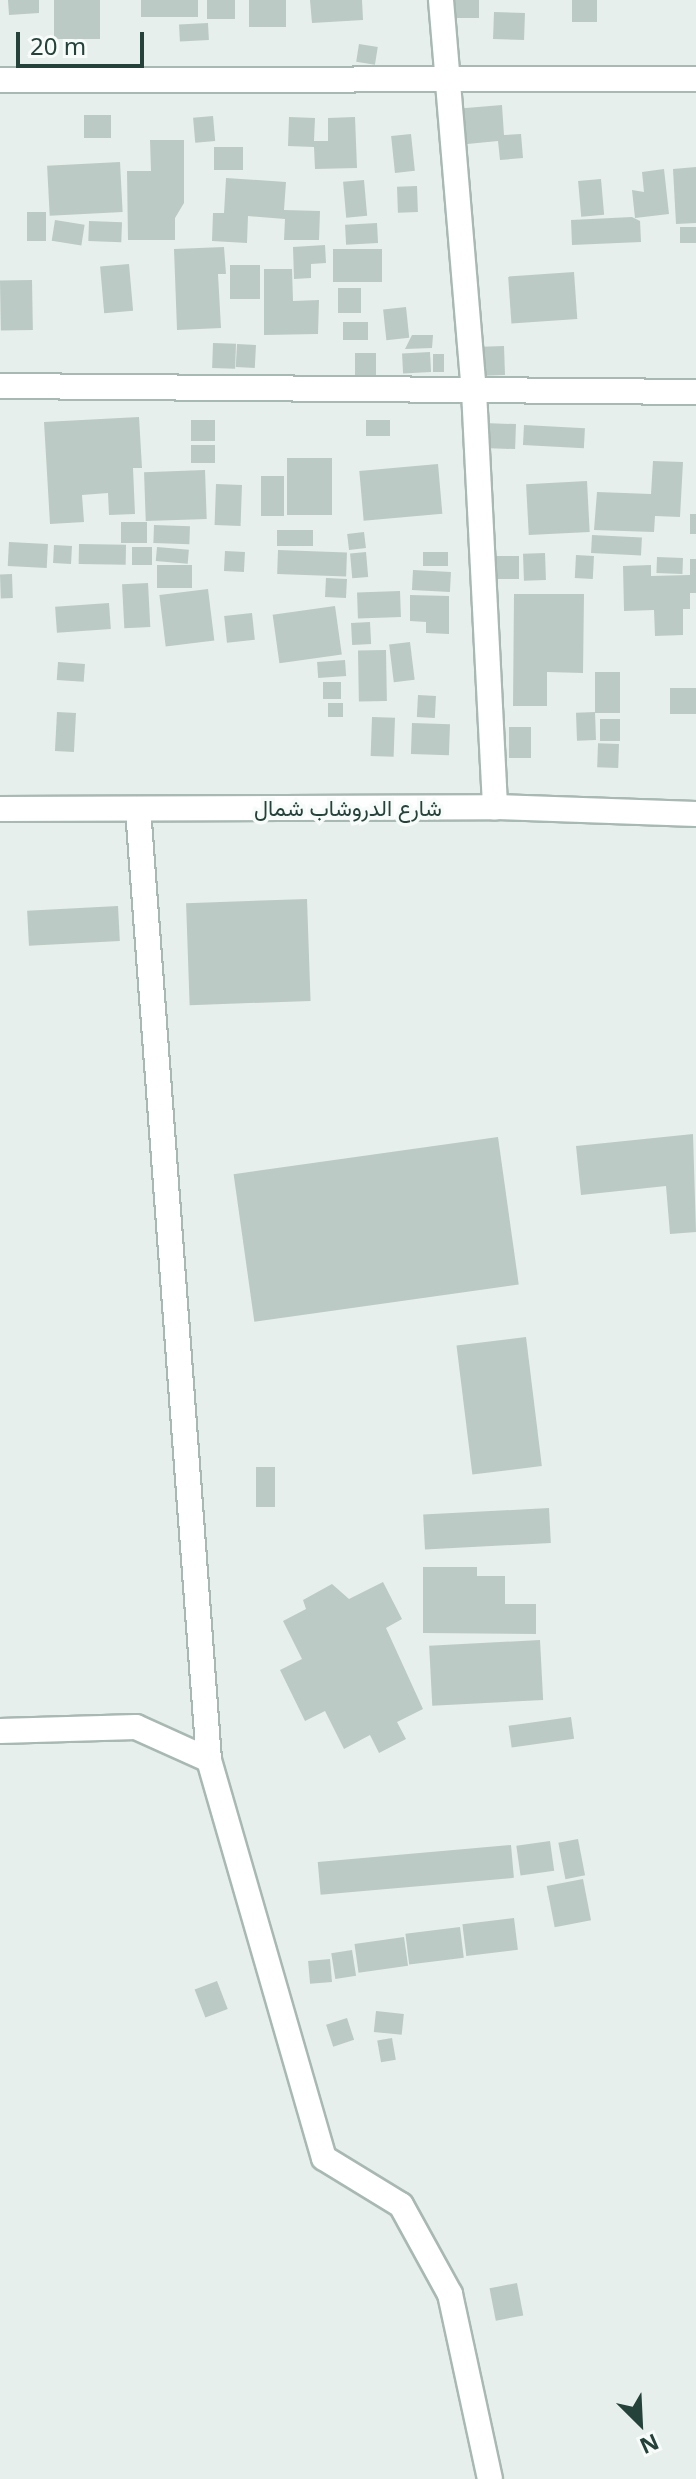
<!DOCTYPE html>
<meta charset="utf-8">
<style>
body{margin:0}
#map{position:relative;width:696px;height:2479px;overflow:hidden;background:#e6efeb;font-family:"Noto Sans",Vazirmatn,sans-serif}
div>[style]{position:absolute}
.building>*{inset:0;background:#bbcac4;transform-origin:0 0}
.roads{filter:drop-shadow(2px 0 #a8b8b2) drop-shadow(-2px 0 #a8b8b2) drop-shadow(0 2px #a8b8b2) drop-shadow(0 -2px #a8b8b2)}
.minor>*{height:24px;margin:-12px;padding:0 12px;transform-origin:12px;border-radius:12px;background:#fff}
span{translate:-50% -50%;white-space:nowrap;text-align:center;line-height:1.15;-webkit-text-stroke:7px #f7fbf9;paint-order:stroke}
.street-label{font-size:22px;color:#24423a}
.north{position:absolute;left:600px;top:2383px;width:80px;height:80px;-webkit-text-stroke:6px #f7fbf9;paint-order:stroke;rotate:156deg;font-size:22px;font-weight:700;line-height:32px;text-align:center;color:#24423a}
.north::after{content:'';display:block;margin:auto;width:28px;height:36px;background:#24423a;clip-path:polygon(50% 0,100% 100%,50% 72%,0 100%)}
.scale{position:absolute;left:16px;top:32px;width:128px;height:36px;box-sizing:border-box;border:4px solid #24423a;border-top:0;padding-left:10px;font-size:24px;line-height:28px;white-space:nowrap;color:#24423a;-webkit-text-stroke:6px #f7fbf9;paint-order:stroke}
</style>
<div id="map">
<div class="building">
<i style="clip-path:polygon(8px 0,39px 0,39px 13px,9px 15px)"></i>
<i style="left:54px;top:0;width:46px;height:39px"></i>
<i style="left:141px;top:0;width:57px;height:17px"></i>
<i style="left:207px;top:0;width:28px;height:19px"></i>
<i style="left:249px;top:0;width:37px;height:27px"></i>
<i style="clip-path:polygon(310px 0,362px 0,363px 20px,312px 23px)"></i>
<i style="left:449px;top:0;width:30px;height:18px"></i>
<i style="left:572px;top:0;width:25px;height:22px"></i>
<i style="left:494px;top:12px;width:31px;height:27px;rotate:2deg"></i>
<i style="left:208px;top:23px;width:17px;height:29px;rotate:87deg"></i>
<i style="left:359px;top:44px;width:19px;height:18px;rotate:9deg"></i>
<i style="clip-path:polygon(502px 105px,504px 135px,521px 134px,523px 158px,500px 160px,498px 141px,457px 145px,454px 109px)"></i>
<i style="left:84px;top:115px;width:27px;height:23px"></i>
<i style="left:213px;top:116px;width:25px;height:20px;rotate:85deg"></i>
<i style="clip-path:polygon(289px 117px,315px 118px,314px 141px,328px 141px,328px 118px,355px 117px,357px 168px,315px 169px,314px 147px,288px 146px)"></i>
<i style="left:411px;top:134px;width:37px;height:20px;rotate:84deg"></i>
<i style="clip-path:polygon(150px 140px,184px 140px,184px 203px,175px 218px,175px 240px,128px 240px,127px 171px,151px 171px)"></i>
<i style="left:214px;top:147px;width:29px;height:23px"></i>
<i style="left:120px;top:162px;width:50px;height:73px;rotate:87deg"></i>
<i style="clip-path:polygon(696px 167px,696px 223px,676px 224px,673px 169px)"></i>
<i style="clip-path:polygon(664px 169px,669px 214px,635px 218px,632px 190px,644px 192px,642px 172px)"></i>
<i style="clip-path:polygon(226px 178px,286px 182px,284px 210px,320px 211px,319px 240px,284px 240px,285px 219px,248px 216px,247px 243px,212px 241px,213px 213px,224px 213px)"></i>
<i style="left:601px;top:179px;width:36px;height:23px;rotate:85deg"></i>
<i style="left:364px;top:180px;width:36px;height:21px;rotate:85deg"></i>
<i style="left:417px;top:186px;width:26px;height:20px;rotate:88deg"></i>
<i style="left:27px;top:212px;width:19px;height:29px"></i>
<i style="clip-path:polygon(632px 217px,640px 221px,641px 242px,572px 245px,571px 220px)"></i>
<i style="left:55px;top:220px;width:30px;height:21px;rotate:9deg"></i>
<i style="left:89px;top:221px;width:33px;height:20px;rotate:2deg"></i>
<i style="left:377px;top:223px;width:20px;height:32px;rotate:87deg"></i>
<i style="left:680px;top:227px;width:16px;height:16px"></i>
<i style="clip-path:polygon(325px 245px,326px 263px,311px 264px,311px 278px,294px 279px,293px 247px)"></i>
<i style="clip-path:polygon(224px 247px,226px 274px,218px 274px,221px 328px,177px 330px,174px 249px)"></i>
<i style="left:333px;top:249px;width:49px;height:33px"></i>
<i style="left:129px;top:264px;width:47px;height:29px;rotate:85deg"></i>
<i style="left:230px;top:265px;width:30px;height:34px"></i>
<i style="clip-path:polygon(264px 269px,292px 269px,293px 301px,319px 300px,318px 334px,264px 335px)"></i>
<i style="left:574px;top:272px;width:47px;height:66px;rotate:86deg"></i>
<i style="left:32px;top:280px;width:50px;height:32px;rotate:89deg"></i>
<i style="left:338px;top:288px;width:23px;height:25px"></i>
<i style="left:406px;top:307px;width:31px;height:23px;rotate:84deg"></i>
<i style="left:368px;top:322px;width:18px;height:25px;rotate:90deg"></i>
<i style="clip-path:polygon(412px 335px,433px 335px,432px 348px,405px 349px)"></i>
<i style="left:213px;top:343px;width:23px;height:25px;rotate:2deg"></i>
<i style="left:237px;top:344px;width:19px;height:23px;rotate:3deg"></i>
<i style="left:504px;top:346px;width:29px;height:22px;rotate:88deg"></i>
<i style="left:430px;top:352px;width:20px;height:28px;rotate:87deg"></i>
<i style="left:355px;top:353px;width:21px;height:22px"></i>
<i style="left:433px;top:354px;width:11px;height:18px"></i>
<i style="clip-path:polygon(139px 417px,142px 468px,133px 468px,135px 514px,109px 515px,108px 493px,82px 495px,84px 522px,50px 524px,44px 422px)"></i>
<i style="left:191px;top:420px;width:24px;height:21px"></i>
<i style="left:390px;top:420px;width:16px;height:24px;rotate:90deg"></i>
<i style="left:484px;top:423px;width:32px;height:25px;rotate:2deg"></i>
<i style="left:524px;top:425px;width:61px;height:20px;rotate:3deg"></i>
<i style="left:191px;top:445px;width:24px;height:18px"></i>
<i style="left:287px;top:458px;width:45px;height:57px"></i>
<i style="clip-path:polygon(653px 461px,683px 462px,680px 517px,655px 516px,654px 532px,594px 530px,597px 492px,651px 494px)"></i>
<i style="left:438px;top:464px;width:50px;height:79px;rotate:85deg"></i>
<i style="left:205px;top:470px;width:49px;height:61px;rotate:88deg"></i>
<i style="left:261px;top:476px;width:23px;height:40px"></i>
<i style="left:587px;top:481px;width:51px;height:61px;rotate:87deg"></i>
<i style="left:216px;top:484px;width:26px;height:41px;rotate:2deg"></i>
<i style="left:696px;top:514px;width:20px;height:6px;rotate:90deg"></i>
<i style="left:121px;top:522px;width:26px;height:21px"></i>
<i style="left:154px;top:525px;width:36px;height:18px;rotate:2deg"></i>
<i style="left:277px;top:530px;width:36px;height:16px"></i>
<i style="left:364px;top:532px;width:16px;height:17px;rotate:83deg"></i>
<i style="left:592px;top:535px;width:50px;height:18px;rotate:3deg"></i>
<i style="left:9px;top:542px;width:39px;height:24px;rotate:3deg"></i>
<i style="left:79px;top:544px;width:47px;height:20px;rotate:1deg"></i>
<i style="left:54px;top:545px;width:18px;height:18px;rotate:3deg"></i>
<i style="left:132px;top:547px;width:20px;height:18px"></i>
<i style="left:157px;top:547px;width:32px;height:14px;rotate:5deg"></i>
<i style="left:278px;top:550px;width:69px;height:24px;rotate:2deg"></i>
<i style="left:225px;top:551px;width:20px;height:20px;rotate:3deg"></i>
<i style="left:366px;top:552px;width:25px;height:16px;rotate:85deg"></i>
<i style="left:448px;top:552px;width:14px;height:25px;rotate:90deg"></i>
<i style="left:545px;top:553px;width:27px;height:22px;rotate:88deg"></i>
<i style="left:576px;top:555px;width:18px;height:23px;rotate:3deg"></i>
<i style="left:495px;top:556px;width:24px;height:23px"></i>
<i style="left:657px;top:557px;width:26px;height:16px;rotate:2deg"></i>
<i style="clip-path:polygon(690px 559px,696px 559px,696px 593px,690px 593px,690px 609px,683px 609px,683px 635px,655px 636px,654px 610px,624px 611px,623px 566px,651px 565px,651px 576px,690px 575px)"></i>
<i style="left:157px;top:565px;width:35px;height:23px"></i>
<i style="left:413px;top:570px;width:38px;height:20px;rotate:3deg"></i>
<i style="left:12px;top:574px;width:24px;height:12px;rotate:88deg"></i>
<i style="left:326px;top:578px;width:21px;height:19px;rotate:3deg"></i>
<i style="left:148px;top:583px;width:44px;height:26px;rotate:87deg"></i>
<i style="left:208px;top:589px;width:52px;height:49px;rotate:83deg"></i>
<i style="left:400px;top:591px;width:26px;height:43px;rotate:88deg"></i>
<i style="clip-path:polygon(514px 594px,584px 594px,583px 673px,547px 672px,547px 706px,513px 706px)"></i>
<i style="clip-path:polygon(410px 595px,449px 596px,449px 634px,426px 633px,426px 622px,410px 621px)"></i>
<i style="left:109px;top:603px;width:26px;height:54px;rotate:86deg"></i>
<i style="left:335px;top:606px;width:49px;height:63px;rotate:82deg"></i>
<i style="left:252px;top:613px;width:27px;height:28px;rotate:84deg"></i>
<i style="left:370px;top:622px;width:22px;height:19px;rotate:87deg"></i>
<i style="left:410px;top:642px;width:38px;height:21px;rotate:83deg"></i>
<i style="left:386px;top:650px;width:51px;height:28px;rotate:89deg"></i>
<i style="left:345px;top:660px;width:16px;height:28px;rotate:86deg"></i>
<i style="left:58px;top:662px;width:27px;height:18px;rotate:4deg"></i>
<i style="left:595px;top:672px;width:25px;height:41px"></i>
<i style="left:323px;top:682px;width:18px;height:17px"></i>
<i style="left:696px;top:688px;width:26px;height:26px;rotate:90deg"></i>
<i style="left:418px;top:695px;width:18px;height:22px;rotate:3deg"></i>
<i style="left:328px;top:703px;width:15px;height:14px"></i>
<i style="left:57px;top:712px;width:19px;height:39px;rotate:3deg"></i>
<i style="left:595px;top:712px;width:28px;height:19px;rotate:88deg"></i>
<i style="left:372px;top:717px;width:23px;height:39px;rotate:2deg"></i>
<i style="left:600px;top:719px;width:20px;height:22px"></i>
<i style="left:412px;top:723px;width:38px;height:31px;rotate:2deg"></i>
<i style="left:509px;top:727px;width:22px;height:31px"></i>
<i style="left:619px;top:744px;width:24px;height:21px;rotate:92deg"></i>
<i style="left:307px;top:899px;width:102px;height:121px;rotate:88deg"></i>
<i style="left:118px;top:906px;width:35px;height:91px;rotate:87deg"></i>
<i style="clip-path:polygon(693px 1134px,696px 1232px,670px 1234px,666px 1186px,581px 1195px,576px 1146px)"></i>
<i style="left:498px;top:1137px;width:149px;height:267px;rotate:82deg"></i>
<i style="left:526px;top:1337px;width:130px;height:70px;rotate:83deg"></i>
<i style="left:256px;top:1467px;width:19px;height:40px"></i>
<i style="left:549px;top:1508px;width:35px;height:126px;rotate:87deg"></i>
<i style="clip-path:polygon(423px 1567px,477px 1567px,477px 1576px,505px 1576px,505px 1604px,536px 1604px,536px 1634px,423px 1633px)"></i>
<i style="clip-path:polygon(383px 1582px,402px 1619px,386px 1628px,423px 1709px,397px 1722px,406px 1739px,379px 1753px,370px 1735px,344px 1749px,325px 1711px,305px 1721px,280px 1670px,302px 1659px,283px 1621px,306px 1609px,303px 1600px,332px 1584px,349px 1599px)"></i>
<i style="left:540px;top:1640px;width:60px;height:111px;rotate:87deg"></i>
<i style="left:571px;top:1717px;width:22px;height:63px;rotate:82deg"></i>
<i style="left:578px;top:1839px;width:37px;height:20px;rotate:79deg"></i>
<i style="left:550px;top:1841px;width:30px;height:34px;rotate:82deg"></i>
<i style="left:511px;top:1845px;width:33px;height:194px;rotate:85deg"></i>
<i style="left:583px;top:1879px;width:42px;height:37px;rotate:79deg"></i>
<i style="left:514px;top:1918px;width:32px;height:52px;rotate:83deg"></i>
<i style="left:460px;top:1927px;width:31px;height:55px;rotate:83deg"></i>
<i style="left:404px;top:1937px;width:29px;height:50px;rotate:82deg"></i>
<i style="left:352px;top:1950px;width:26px;height:21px;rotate:81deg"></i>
<i style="left:330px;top:1959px;width:23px;height:22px;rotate:85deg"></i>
<i style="left:217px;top:1981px;width:30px;height:24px;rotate:69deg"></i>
<i style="left:376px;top:2011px;width:28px;height:21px;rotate:6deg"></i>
<i style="left:347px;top:2018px;width:23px;height:22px;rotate:72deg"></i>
<i style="left:392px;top:2038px;width:22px;height:15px;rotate:80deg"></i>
<i style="left:517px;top:2283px;width:33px;height:28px;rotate:79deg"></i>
</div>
<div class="roads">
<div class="minor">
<i style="left:441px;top:0;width:392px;rotate:85.2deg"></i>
<i style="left:474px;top:391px;width:417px;rotate:87.1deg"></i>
<i style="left:0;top:80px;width:696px;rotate:-0.08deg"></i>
<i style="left:0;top:386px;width:696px;rotate:0.49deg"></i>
<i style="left:0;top:809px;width:495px;rotate:-0.2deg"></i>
<i style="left:495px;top:807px;width:201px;rotate:2deg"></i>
<i style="left:138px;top:809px;width:954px;rotate:85.73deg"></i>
<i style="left:0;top:1731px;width:136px;rotate:-1.7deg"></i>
<i style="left:136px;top:1727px;width:80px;rotate:24.3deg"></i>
<i style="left:209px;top:1760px;width:414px;rotate:73.9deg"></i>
<i style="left:324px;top:2158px;width:90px;rotate:31.4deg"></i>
<i style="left:401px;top:2205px;width:102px;rotate:61.2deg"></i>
<i style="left:450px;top:2294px;width:189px;rotate:77.8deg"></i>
</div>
</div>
<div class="street-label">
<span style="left:348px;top:808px">شارع الدروشاب شمال</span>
</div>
<div class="north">N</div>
<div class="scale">20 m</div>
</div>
